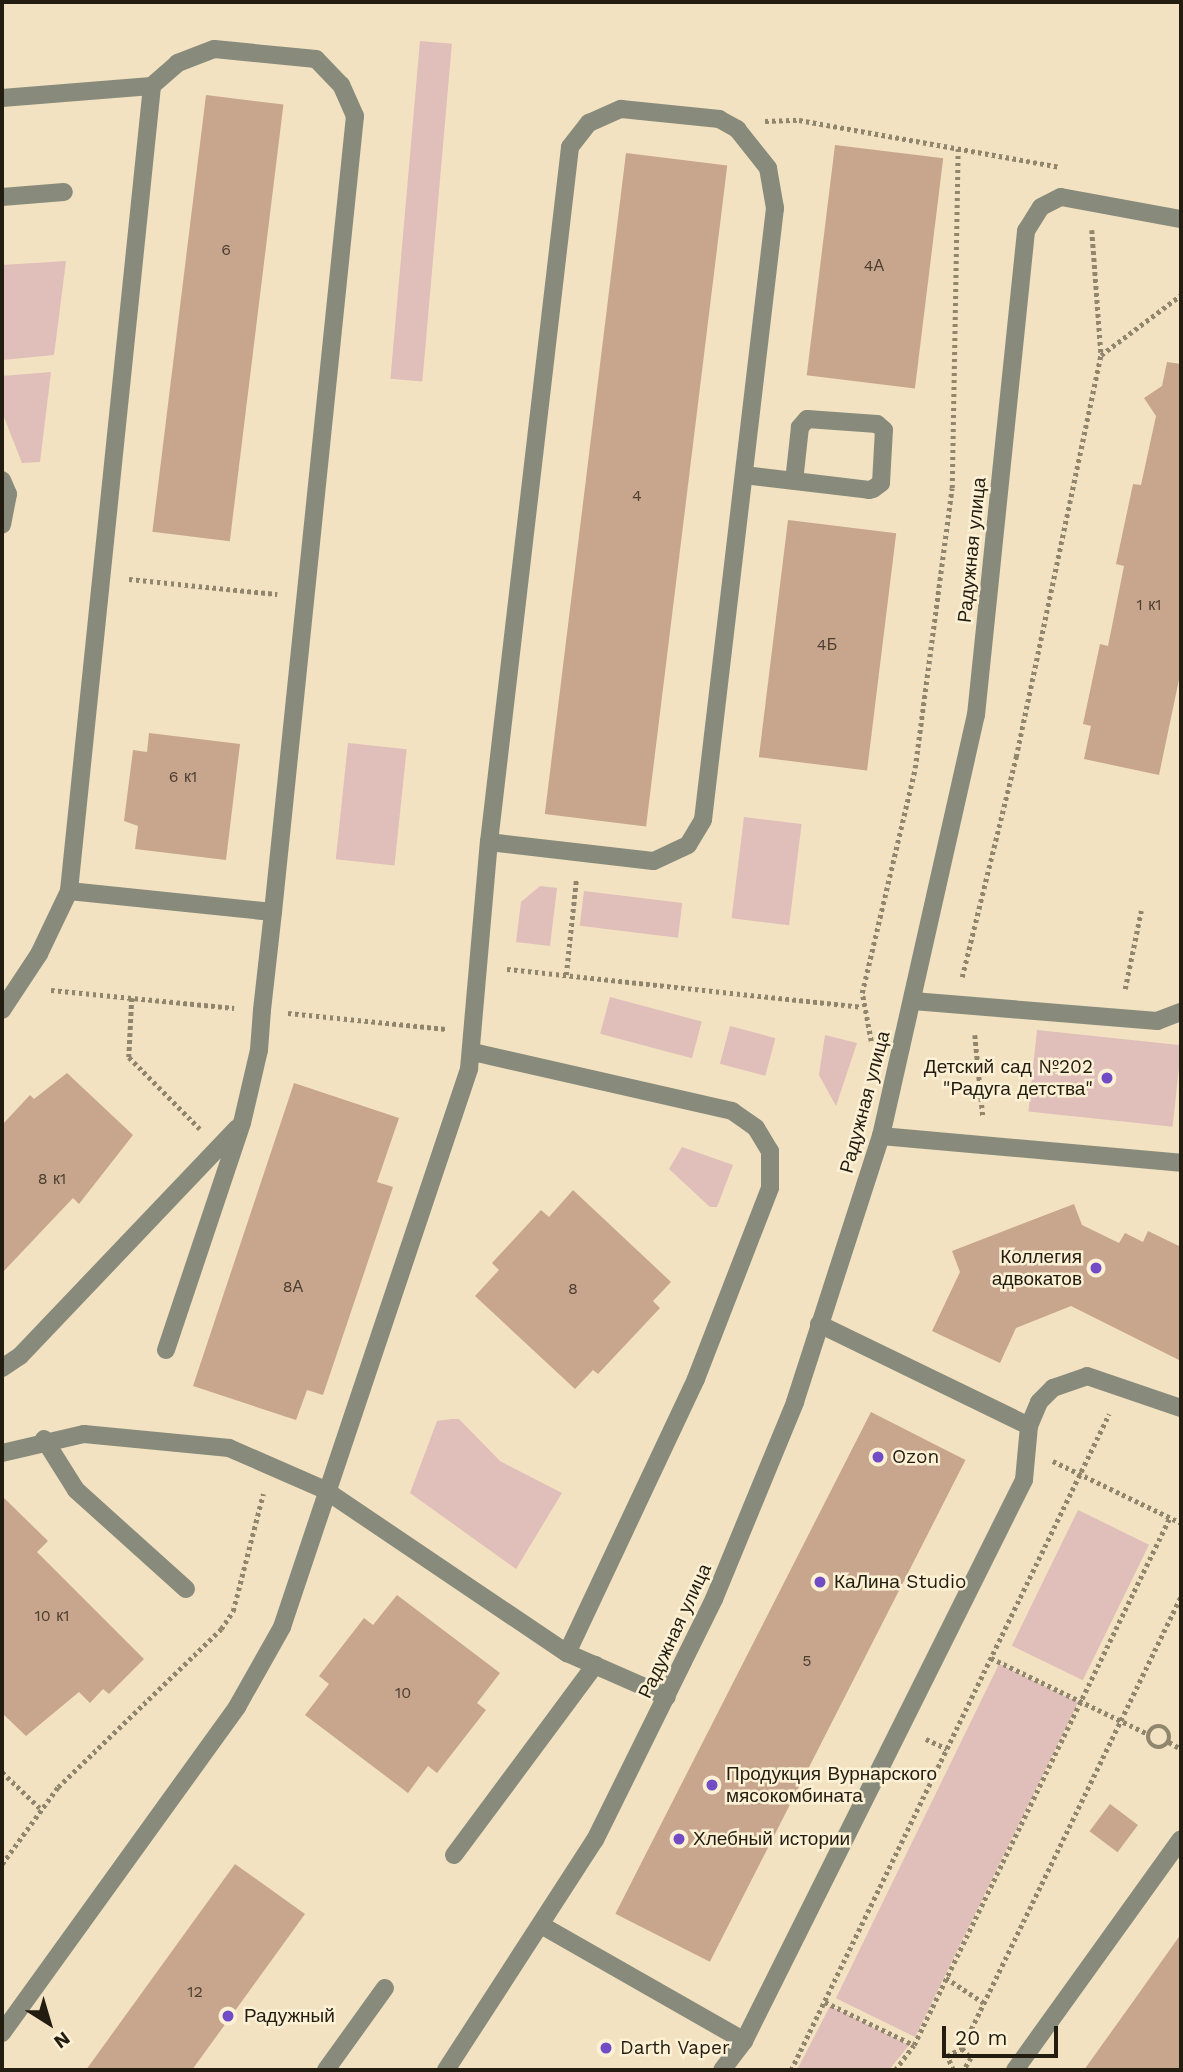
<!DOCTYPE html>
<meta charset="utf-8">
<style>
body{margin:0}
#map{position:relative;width:1183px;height:2072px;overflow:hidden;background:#f2e2c1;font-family:"Work Sans",sans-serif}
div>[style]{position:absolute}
.green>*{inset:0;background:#e0beba;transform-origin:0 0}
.building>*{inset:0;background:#c8a58d;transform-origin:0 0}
.path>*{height:4.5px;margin-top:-2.25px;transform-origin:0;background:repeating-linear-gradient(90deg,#90856d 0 3.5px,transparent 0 7px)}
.path>.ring{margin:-2.25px;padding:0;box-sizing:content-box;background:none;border:4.5px solid #90856d;border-radius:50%}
.lane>*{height:18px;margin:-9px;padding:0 9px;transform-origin:9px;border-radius:9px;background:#888b7b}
.street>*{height:18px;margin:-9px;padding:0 9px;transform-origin:9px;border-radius:9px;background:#888b7b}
.dots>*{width:19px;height:19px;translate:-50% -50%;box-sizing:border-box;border:4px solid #fcf0d5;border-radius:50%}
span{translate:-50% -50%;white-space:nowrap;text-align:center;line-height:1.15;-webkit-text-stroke:5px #fcf0d5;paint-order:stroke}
.number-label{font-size:16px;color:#4c3f30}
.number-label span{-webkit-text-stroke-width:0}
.street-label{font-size:19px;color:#231d11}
.poi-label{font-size:19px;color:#231d11}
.right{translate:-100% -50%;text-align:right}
.left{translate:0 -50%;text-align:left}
.frame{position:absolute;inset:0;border:4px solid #231d11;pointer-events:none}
.north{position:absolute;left:14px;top:1988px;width:70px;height:70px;-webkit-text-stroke:5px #fcf0d5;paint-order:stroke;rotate:143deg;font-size:19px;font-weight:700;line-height:28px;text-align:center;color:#231d11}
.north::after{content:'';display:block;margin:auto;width:24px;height:32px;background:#231d11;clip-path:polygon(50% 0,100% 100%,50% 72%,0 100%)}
.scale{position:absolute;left:942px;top:2026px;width:116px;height:32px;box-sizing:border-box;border:4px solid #231d11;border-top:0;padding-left:9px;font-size:21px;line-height:24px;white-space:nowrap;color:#231d11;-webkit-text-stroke:5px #fcf0d5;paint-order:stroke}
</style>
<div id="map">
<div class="green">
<i style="left:420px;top:41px;width:32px;height:339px;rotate:5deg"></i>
<i style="clip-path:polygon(66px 261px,54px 355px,2px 360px,2px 265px)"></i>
<i style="clip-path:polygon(51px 372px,40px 462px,22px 463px,2px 412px,2px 376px)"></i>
<i style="left:348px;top:743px;width:59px;height:117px;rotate:6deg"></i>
<i style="left:744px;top:817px;width:58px;height:102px;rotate:7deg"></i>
<i style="clip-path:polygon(540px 886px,557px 888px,550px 946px,516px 942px,521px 902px)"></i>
<i style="left:584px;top:891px;width:99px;height:35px;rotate:7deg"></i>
<i style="left:610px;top:997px;width:95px;height:38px;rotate:15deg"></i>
<i style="left:730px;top:1026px;width:47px;height:39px;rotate:15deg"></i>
<i style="left:1037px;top:1030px;width:145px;height:82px;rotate:6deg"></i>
<i style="clip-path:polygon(825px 1035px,857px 1043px,836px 1106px,819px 1075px)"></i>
<i style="clip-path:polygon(682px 1147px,733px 1165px,717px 1207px,710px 1207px,669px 1169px)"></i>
<i style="clip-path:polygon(452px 1419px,459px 1419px,500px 1461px,562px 1493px,516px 1569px,410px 1493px,437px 1421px)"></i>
<i style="left:1078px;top:1510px;width:79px;height:151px;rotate:26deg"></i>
<i style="left:999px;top:1664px;width:88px;height:372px;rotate:26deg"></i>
<i style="clip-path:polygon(830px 2006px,909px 2045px,889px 2070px,797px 2070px)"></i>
</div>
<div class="building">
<i style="left:206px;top:95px;width:78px;height:440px;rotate:7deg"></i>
<i style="left:835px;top:145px;width:109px;height:232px;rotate:7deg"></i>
<i style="left:626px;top:153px;width:102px;height:666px;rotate:7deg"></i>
<i style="clip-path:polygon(1167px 362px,1181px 364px,1181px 670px,1159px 775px,1084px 759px,1091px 726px,1083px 724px,1100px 644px,1108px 646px,1124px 566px,1116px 564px,1133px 484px,1141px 485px,1156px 416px,1144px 398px,1162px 386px)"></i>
<i style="left:788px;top:520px;width:109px;height:239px;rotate:7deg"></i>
<i style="clip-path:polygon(149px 733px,240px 744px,226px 860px,135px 849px,138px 826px,124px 821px,133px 750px,147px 752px)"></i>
<i style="clip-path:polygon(67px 1073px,133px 1135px,79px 1204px,73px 1198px,2px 1273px,2px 1125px,30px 1095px,34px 1099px)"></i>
<i style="clip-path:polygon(294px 1083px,399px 1118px,377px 1182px,393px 1187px,323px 1395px,307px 1390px,296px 1420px,193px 1386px)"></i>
<i style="clip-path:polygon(573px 1190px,671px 1282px,653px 1301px,660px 1308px,598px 1374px,593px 1370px,575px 1389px,475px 1296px,499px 1270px,492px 1263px,541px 1210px,549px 1217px)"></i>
<i style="clip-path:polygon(1074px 1204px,1082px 1225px,1119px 1243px,1125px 1233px,1143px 1242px,1148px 1231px,1181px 1247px,1181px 1361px,1071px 1306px,1016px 1328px,1000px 1363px,932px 1331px,960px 1272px,952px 1251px)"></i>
<i style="left:871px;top:1412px;width:106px;height:563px;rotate:27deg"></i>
<i style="clip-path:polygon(2px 1496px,48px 1541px,37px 1552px,144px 1659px,109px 1694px,103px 1689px,90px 1703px,79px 1692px,26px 1736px,2px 1713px)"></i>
<i style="clip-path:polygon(397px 1595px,500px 1673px,477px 1703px,486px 1710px,437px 1773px,428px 1766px,408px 1793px,305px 1715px,329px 1684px,319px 1676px,364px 1618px,373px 1625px)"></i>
<i style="left:1110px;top:1804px;width:35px;height:34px;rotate:37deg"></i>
<i style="clip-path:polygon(235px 1864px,305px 1914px,192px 2070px,86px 2070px)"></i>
<i style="clip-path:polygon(1181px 1934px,1181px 2070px,1084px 2070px,1132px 2003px)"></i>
</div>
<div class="path">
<i style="left:765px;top:121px;width:34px;rotate:-2deg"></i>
<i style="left:799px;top:120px;width:264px;rotate:10.2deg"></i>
<i style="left:1092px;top:230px;width:124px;rotate:85.8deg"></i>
<i style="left:129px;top:579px;width:149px;rotate:5.8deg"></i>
<i style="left:507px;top:969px;width:356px;rotate:6.1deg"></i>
<i style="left:566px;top:975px;width:95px;rotate:-83.9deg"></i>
<i style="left:962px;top:977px;width:227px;rotate:-76.2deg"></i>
<i style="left:1016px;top:757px;width:411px;rotate:-78.1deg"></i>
<i style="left:1101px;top:355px;width:100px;rotate:-36.9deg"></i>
<i style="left:1125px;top:989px;width:80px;rotate:-78.4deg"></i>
<i style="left:51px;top:990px;width:184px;rotate:5.6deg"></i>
<i style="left:132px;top:998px;width:59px;rotate:92.9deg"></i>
<i style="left:129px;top:1057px;width:101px;rotate:45.4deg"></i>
<i style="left:288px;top:1013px;width:159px;rotate:5.8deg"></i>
<i style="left:975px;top:1035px;width:82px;rotate:84.4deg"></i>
<i style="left:871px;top:1041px;width:49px;rotate:-100.6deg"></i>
<i style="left:862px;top:993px;width:231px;rotate:-76.7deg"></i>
<i style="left:915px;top:768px;width:282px;rotate:-82.5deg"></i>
<i style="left:952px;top:488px;width:339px;rotate:-89deg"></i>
<i style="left:927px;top:1063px;width:52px;rotate:8.9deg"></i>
<i style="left:1053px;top:1461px;width:142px;rotate:25.8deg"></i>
<i style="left:991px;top:1658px;width:174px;rotate:25.8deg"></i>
<i class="ring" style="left:1148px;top:1726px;width:17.5px;height:17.5px"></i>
<i style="left:926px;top:1739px;width:23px;rotate:25deg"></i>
<i style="left:1169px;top:1742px;width:14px;rotate:30deg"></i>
<i style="left:2px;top:1772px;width:52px;rotate:43.5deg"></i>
<i style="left:2px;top:1864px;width:95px;rotate:-54deg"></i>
<i style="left:58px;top:1787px;width:227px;rotate:-44.1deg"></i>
<i style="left:221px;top:1629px;width:22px;rotate:-56deg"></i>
<i style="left:233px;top:1611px;width:121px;rotate:-75.6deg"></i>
<i style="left:946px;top:1978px;width:45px;rotate:33.3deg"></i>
<i style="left:825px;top:2002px;width:99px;rotate:25.8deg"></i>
<i style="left:914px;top:2045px;width:587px;rotate:-64.13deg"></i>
<i style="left:962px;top:2048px;width:502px;rotate:-64.15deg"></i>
<i style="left:962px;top:2048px;width:13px;rotate:48deg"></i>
<i style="left:971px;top:2058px;width:14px;rotate:120deg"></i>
<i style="left:791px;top:2070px;width:729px;rotate:-64.14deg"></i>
<i style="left:895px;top:2070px;width:31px;rotate:-53deg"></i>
<i style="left:953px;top:2070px;width:15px;rotate:-113deg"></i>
<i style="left:947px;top:2056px;width:17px;rotate:-28deg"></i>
</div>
<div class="lane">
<i style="left:2px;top:98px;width:150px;rotate:-4.6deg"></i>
<i style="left:621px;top:109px;width:99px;rotate:5.8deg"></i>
<i style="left:719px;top:119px;width:21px;rotate:29deg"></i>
<i style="left:737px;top:129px;width:50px;rotate:51.5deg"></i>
<i style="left:768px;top:168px;width:41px;rotate:80.1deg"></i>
<i style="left:775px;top:208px;width:616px;rotate:96.71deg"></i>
<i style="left:703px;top:820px;width:29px;rotate:121deg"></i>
<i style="left:688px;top:845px;width:38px;rotate:155deg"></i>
<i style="left:653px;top:861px;width:165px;rotate:-173.4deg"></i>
<i style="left:489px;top:842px;width:700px;rotate:-83.35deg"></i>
<i style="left:570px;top:147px;width:31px;rotate:-52deg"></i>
<i style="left:589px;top:123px;width:35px;rotate:-24deg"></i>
<i style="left:2px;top:197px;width:62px;rotate:-4.6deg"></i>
<i style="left:744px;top:475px;width:126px;rotate:6.8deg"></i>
<i style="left:869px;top:490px;width:4px;rotate:-14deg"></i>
<i style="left:873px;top:489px;width:10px;rotate:-37deg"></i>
<i style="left:881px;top:483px;width:53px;rotate:-86.8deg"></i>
<i style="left:884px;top:430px;width:9px;rotate:-139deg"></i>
<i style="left:877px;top:424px;width:70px;rotate:-175.9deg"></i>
<i style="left:807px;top:419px;width:11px;rotate:131deg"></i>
<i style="left:800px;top:427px;width:54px;rotate:96.3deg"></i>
<i style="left:2px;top:480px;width:15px;rotate:67deg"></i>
<i style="left:8px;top:494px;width:31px;rotate:101deg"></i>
<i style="left:913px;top:1001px;width:245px;rotate:4.7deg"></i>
<i style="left:1157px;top:1021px;width:26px;rotate:-21deg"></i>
<i style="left:473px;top:1052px;width:266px;rotate:12.8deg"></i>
<i style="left:732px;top:1111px;width:29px;rotate:35deg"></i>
<i style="left:756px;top:1128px;width:27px;rotate:59deg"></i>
<i style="left:770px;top:1151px;width:37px;rotate:90deg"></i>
<i style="left:770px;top:1188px;width:205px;rotate:111.2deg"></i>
<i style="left:696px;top:1379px;width:303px;rotate:115.2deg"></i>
<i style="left:881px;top:1136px;width:301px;rotate:5.1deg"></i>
<i style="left:819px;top:1324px;width:233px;rotate:25.9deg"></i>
<i style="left:166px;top:1350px;width:239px;rotate:-71.5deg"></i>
<i style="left:242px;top:1123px;width:75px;rotate:-76.9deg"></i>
<i style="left:259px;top:1050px;width:40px;rotate:-85.7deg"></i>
<i style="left:262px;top:1010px;width:99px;rotate:-83.6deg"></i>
<i style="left:273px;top:912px;width:800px;rotate:-84.12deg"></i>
<i style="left:355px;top:116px;width:34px;rotate:-114deg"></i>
<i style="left:341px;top:85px;width:36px;rotate:-134deg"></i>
<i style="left:316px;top:59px;width:102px;rotate:-174.4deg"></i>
<i style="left:214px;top:49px;width:39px;rotate:159deg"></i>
<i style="left:178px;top:63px;width:35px;rotate:139deg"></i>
<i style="left:152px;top:86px;width:809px;rotate:95.89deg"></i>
<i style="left:69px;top:891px;width:205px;rotate:5.9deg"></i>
<i style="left:2px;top:1368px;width:22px;rotate:-34deg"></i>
<i style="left:20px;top:1356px;width:315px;rotate:-46.4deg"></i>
<i style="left:44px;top:1439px;width:60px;rotate:57.9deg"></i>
<i style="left:76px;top:1490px;width:148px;rotate:42deg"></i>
<i style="left:2px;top:1453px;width:84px;rotate:-13deg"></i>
<i style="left:84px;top:1434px;width:146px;rotate:5.5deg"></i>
<i style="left:229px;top:1448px;width:105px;rotate:23.6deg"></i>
<i style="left:325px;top:1490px;width:292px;rotate:34deg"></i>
<i style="left:567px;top:1653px;width:109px;rotate:23.7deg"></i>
<i style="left:454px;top:1855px;width:237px;rotate:-53.4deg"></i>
<i style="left:541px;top:1925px;width:234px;rotate:29.7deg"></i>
<i style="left:744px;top:2041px;width:36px;rotate:127deg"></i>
<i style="left:2px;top:2033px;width:402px;rotate:-54.2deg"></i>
<i style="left:237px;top:1707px;width:92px;rotate:-60.6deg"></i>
<i style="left:282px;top:1627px;width:589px;rotate:-71.47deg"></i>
<i style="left:469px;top:1069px;width:228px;rotate:-85deg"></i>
<i style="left:744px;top:2041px;width:627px;rotate:-63.48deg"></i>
<i style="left:1024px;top:1480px;width:54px;rotate:-84.7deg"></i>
<i style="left:1029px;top:1426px;width:26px;rotate:-67deg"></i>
<i style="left:1039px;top:1402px;width:20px;rotate:-45deg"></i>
<i style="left:1053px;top:1388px;width:36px;rotate:-19deg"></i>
<i style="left:1087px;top:1376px;width:99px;rotate:18.8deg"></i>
<i style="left:326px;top:2070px;width:101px;rotate:-54.3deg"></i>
<i style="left:1015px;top:2070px;width:284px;rotate:-54.3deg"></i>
</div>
<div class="street">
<i style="left:2px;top:1010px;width:67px;rotate:-56.5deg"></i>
<i style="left:39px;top:954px;width:70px;rotate:-64.5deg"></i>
<i style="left:446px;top:2070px;width:274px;rotate:-57.1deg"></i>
<i style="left:595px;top:1840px;width:269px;rotate:-63.7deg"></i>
<i style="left:714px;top:1599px;width:213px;rotate:-67.6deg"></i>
<i style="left:795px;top:1402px;width:280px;rotate:-72.1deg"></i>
<i style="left:881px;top:1136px;width:432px;rotate:-77.3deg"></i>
<i style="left:976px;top:715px;width:487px;rotate:-84.1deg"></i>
<i style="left:1026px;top:231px;width:28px;rotate:-58deg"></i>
<i style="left:1041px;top:207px;width:22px;rotate:-27deg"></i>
<i style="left:1061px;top:197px;width:122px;rotate:10.4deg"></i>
</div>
<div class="dots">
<i style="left:1107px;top:1078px;background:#714cc5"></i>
<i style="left:1096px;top:1268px;background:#714cc5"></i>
<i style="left:878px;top:1457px;background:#714cc5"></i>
<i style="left:820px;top:1582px;background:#714cc5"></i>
<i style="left:712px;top:1785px;background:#714cc5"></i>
<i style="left:679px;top:1839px;background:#714cc5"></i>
<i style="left:228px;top:2016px;background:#714cc5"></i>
<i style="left:606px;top:2048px;background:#714cc5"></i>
</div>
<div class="number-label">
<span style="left:226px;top:250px">6</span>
<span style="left:874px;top:266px">4А</span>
<span style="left:637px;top:496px">4</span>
<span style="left:1149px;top:605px">1 к1</span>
<span style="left:827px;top:645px">4Б</span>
<span style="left:183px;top:777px">6 к1</span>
<span style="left:52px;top:1179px">8 к1</span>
<span style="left:293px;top:1287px">8А</span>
<span style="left:573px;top:1289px">8</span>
<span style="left:52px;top:1616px">10 к1</span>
<span style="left:807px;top:1661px">5</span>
<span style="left:403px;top:1693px">10</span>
<span style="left:195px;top:1992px">12</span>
</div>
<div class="street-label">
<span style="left:972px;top:550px;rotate:-84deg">Радужная улица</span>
<span style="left:865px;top:1102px;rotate:-75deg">Радужная улица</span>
<span style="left:675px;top:1631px;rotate:-65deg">Радужная улица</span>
</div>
<div class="poi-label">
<span class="right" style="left:1093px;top:1078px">Детский сад №202<br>"Радуга детства"</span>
<span class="right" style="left:1082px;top:1268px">Коллегия<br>адвокатов</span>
<span class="left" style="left:892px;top:1457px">Ozon</span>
<span class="left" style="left:834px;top:1582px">КаЛина Studio</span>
<span class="left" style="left:726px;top:1785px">Продукция Вурнарского<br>мясокомбината</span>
<span class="left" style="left:693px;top:1839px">Хлебный истории</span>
<span class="left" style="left:244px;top:2016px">Радужный</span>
<span class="left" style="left:620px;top:2048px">Darth Vaper</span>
</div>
<div class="frame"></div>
<div class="north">N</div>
<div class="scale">20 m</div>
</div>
